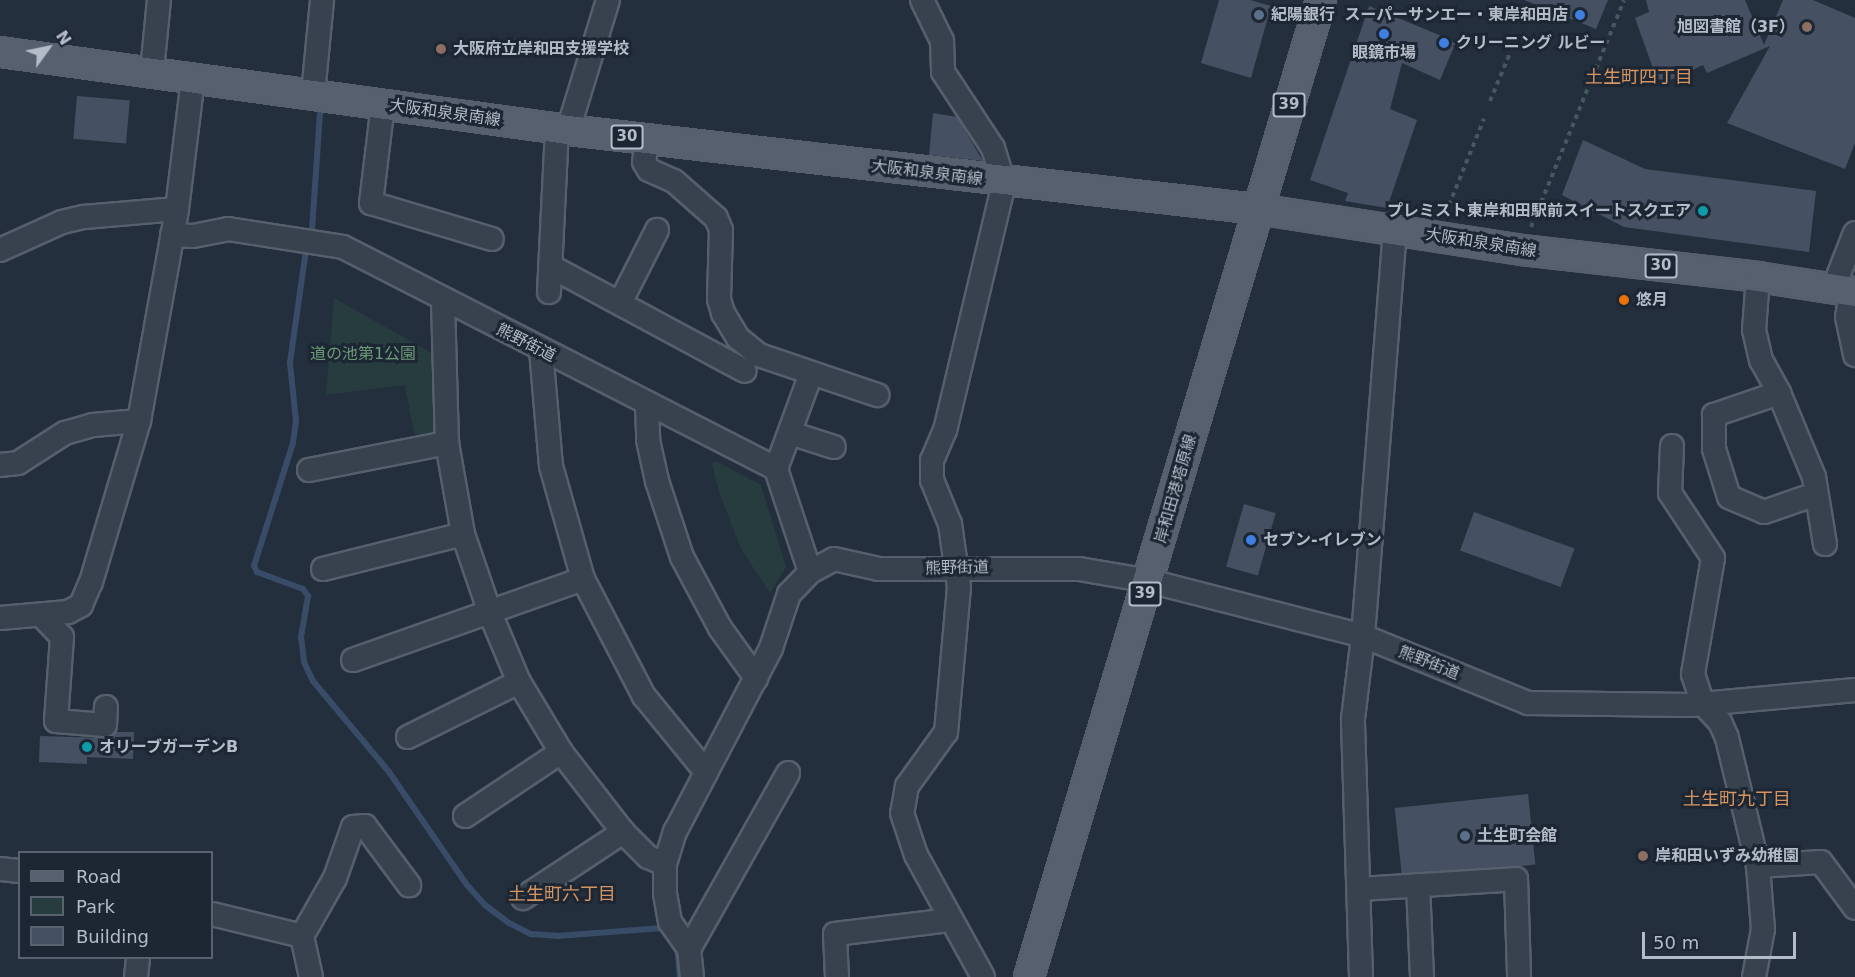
<!DOCTYPE html>
<meta charset="utf-8">
<style>
body{margin:0}
#map{position:relative;width:1855px;height:977px;overflow:hidden;background:#242f3e;font-family:"DejaVu Sans","Noto Sans JP",sans-serif}
div>[style]{position:absolute}
.green>*{inset:0;background:#263c3f}
.stream>*{height:6px;margin:-3px;padding:0 3px;transform-origin:3px;border-radius:3px;background:#394c67}
.building>*{inset:0;background:#455162;transform-origin:0 0}
.path>*{height:4px;margin-top:-2px;transform-origin:0;background:repeating-linear-gradient(90deg,#44595c 0 4.5px,transparent 0 9px)}
.roads{filter:drop-shadow(2px 0 #565f6c) drop-shadow(-2px 0 #565f6c) drop-shadow(0 2px #565f6c) drop-shadow(0 -2px #565f6c)}
.minor>*{height:22px;margin:-11px;padding:0 11px;transform-origin:11px;border-radius:11px;background:#38414e}
.major>*{height:28px;margin:-14px;padding:0 14px;transform-origin:14px;border-radius:14px;background:#56606e}
.dots>*{width:16px;height:16px;translate:-50% -50%;box-sizing:border-box;border:3px solid #1d2633;border-radius:50%}
span{translate:-50% -50%;white-space:nowrap;text-align:center;line-height:1.15;-webkit-text-stroke:6px #1d2633;paint-order:stroke}
.shield-label span{padding:2px 4px;background:#1d2633;border:2px solid;border-radius:4px;-webkit-text-stroke-width:0}
.shield-label{font-size:15px;color:#b4bcc9;font-weight:700}
.poi-label{font-size:16px;color:#b4bcc9;font-weight:700}
.left{translate:0 -50%;text-align:left}
.right{translate:-100% -50%;text-align:right}
.street-label{font-size:16px;color:#b4bcc9}
.park-label{font-size:16px;color:#6b9a76}
.neighbourhood-label{font-size:18px;color:#d59563}
.legend{position:absolute;left:18px;top:851px;width:195px;height:108px;box-sizing:border-box;background:#1d2633;border:2px solid #59626f;margin:0;padding:8px 10px;list-style:none;font-size:18px;color:#b4bcc9}
.legend li{display:flex;align-items:center;gap:12px;height:30px}
.legend b{width:30px;border:2px solid #59626f}
.north{position:absolute;left:18px;top:18px;width:60px;height:60px;-webkit-text-stroke:4px #1d2633;paint-order:stroke;rotate:57deg;font-size:16px;font-weight:700;line-height:24px;text-align:center;color:#b4bcc9}
.north::after{content:'';display:block;margin:auto;width:21px;height:27px;background:#b4bcc9;clip-path:polygon(50% 0,100% 100%,50% 72%,0 100%)}
.scale{position:absolute;left:1642px;top:932px;width:154px;height:27px;box-sizing:border-box;border:3px solid #b4bcc9;border-top:0;padding-left:8px;font-size:18px;line-height:21px;white-space:nowrap;color:#b4bcc9;-webkit-text-stroke:4px #1d2633;paint-order:stroke}
</style>
<div id="map">
<div class="green">
<i style="clip-path:polygon(334px 298px,435px 355px,438px 432px,422px 443px,421px 435px,414px 433px,405px 385px,326px 395px)"></i>
<i style="clip-path:polygon(716px 461px,761px 485px,786px 567px,770px 593px,741px 549px,719px 492px,712px 464px)"></i>
</div>
<div class="stream">
<i style="left:312px;top:230px;width:116px;rotate:-86.1deg"></i>
<i style="left:306px;top:250px;width:114px;rotate:98.1deg"></i>
<i style="left:290px;top:363px;width:58px;rotate:84.1deg"></i>
<i style="left:296px;top:421px;width:22px;rotate:98deg"></i>
<i style="left:293px;top:443px;width:129px;rotate:107.6deg"></i>
<i style="left:254px;top:566px;width:7px;rotate:63deg"></i>
<i style="left:257px;top:572px;width:49px;rotate:20.3deg"></i>
<i style="left:303px;top:589px;width:9px;rotate:54deg"></i>
<i style="left:308px;top:596px;width:42px;rotate:99.7deg"></i>
<i style="left:301px;top:637px;width:25px;rotate:83deg"></i>
<i style="left:304px;top:662px;width:21px;rotate:65deg"></i>
<i style="left:313px;top:681px;width:119px;rotate:50.1deg"></i>
<i style="left:389px;top:772px;width:137px;rotate:55.4deg"></i>
<i style="left:467px;top:885px;width:27px;rotate:48deg"></i>
<i style="left:485px;top:905px;width:30px;rotate:37deg"></i>
<i style="left:509px;top:923px;width:25px;rotate:27deg"></i>
<i style="left:531px;top:934px;width:26px;rotate:4deg"></i>
<i style="left:557px;top:936px;width:106px;rotate:-4.3deg"></i>
<i style="left:663px;top:928px;width:6px;rotate:39deg"></i>
<i style="left:677px;top:945px;width:32px;rotate:85deg"></i>
</div>
<div class="building">
<i style="clip-path:polygon(1219px 0,1250px 0,1271px 6px,1251px 78px,1201px 63px)"></i>
<i style="clip-path:polygon(1524px 0,1608px 0,1596px 29px)"></i>
<i style="clip-path:polygon(1646px 0,1745px 0,1764px 45px,1783px 0,1813px 0,1855px 18px,1855px 143px,1845px 169px,1727px 123px,1770px 46px,1707px 73px,1703px 65px,1659px 85px,1635px 18px,1649px 12px)"></i>
<i style="clip-path:polygon(1369px 6px,1456px 42px,1440px 80px,1402px 63px,1390px 109px,1417px 120px,1387px 208px,1345px 201px,1348px 193px,1310px 180px)"></i>
<i style="left:77px;top:96px;width:53px;height:43px;rotate:5deg"></i>
<i style="clip-path:polygon(933px 113px,957px 117px,983px 161px,929px 155px)"></i>
<i style="clip-path:polygon(1583px 140px,1645px 169px,1816px 191px,1809px 252px,1624px 227px,1562px 195px)"></i>
<i style="left:1244px;top:504px;width:33px;height:65px;rotate:16deg"></i>
<i style="left:1474px;top:512px;width:107px;height:41px;rotate:20deg"></i>
<i style="clip-path:polygon(116px 732px,134px 732px,133px 759px,87px 757px,87px 764px,39px 762px,40px 736px,105px 738px)"></i>
<i style="left:1528px;top:794px;width:71px;height:134px;rotate:84deg"></i>
</div>
<div class="path">
<i style="left:1490px;top:101px;width:52px;rotate:-67.4deg"></i>
<i style="left:1449px;top:205px;width:93px;rotate:-67.9deg"></i>
<i style="left:1531px;top:227px;width:245px;rotate:-67.7deg"></i>
</div>
<div class="roads">
<div class="minor">
<i style="left:922px;top:0;width:46px;rotate:64deg"></i>
<i style="left:942px;top:41px;width:31px;rotate:88deg"></i>
<i style="left:943px;top:72px;width:91px;rotate:56.7deg"></i>
<i style="left:993px;top:148px;width:37px;rotate:73deg"></i>
<i style="left:1004px;top:183px;width:254px;rotate:103.4deg"></i>
<i style="left:945px;top:430px;width:33px;rotate:113deg"></i>
<i style="left:932px;top:460px;width:20px;rotate:90deg"></i>
<i style="left:932px;top:480px;width:48px;rotate:67.8deg"></i>
<i style="left:950px;top:524px;width:64px;rotate:81.9deg"></i>
<i style="left:959px;top:587px;width:146px;rotate:95.1deg"></i>
<i style="left:946px;top:732px;width:67px;rotate:125.8deg"></i>
<i style="left:907px;top:786px;width:27px;rotate:100deg"></i>
<i style="left:902px;top:813px;width:44px;rotate:71.6deg"></i>
<i style="left:916px;top:855px;width:139px;rotate:61.2deg"></i>
<i style="left:152px;top:71px;width:71px;rotate:-84.4deg"></i>
<i style="left:313px;top:94px;width:94px;rotate:-84.5deg"></i>
<i style="left:383px;top:104px;width:100px;rotate:96.9deg"></i>
<i style="left:371px;top:203px;width:126px;rotate:16.6deg"></i>
<i style="left:568px;top:130px;width:136px;rotate:-72.9deg"></i>
<i style="left:647px;top:139px;width:23px;rotate:97deg"></i>
<i style="left:644px;top:162px;width:9px;rotate:58deg"></i>
<i style="left:649px;top:170px;width:27px;rotate:24deg"></i>
<i style="left:674px;top:181px;width:56px;rotate:41.4deg"></i>
<i style="left:716px;top:218px;width:13px;rotate:67deg"></i>
<i style="left:721px;top:230px;width:69px;rotate:91.7deg"></i>
<i style="left:719px;top:299px;width:15px;rotate:74deg"></i>
<i style="left:723px;top:313px;width:29px;rotate:59deg"></i>
<i style="left:738px;top:338px;width:27px;rotate:39deg"></i>
<i style="left:759px;top:355px;width:125px;rotate:18.7deg"></i>
<i style="left:172px;top:235px;width:21px;rotate:3deg"></i>
<i style="left:193px;top:236px;width:36px;rotate:-11deg"></i>
<i style="left:228px;top:229px;width:116px;rotate:8.9deg"></i>
<i style="left:343px;top:247px;width:487px;rotate:27.1deg"></i>
<i style="left:776px;top:469px;width:108px;rotate:71.7deg"></i>
<i style="left:0;top:250px;width:68px;rotate:-24.3deg"></i>
<i style="left:62px;top:222px;width:23px;rotate:-13deg"></i>
<i style="left:84px;top:217px;width:93px;rotate:-4.9deg"></i>
<i style="left:550px;top:266px;width:221px;rotate:28.3deg"></i>
<i style="left:1758px;top:277px;width:53px;rotate:94.3deg"></i>
<i style="left:1754px;top:330px;width:31px;rotate:77deg"></i>
<i style="left:1761px;top:360px;width:38px;rotate:61deg"></i>
<i style="left:1779px;top:393px;width:91px;rotate:67.4deg"></i>
<i style="left:1814px;top:477px;width:68px;rotate:80.7deg"></i>
<i style="left:1833px;top:289px;width:60px;rotate:-68.6deg"></i>
<i style="left:549px;top:292px;width:164px;rotate:-87.2deg"></i>
<i style="left:1851px;top:292px;width:25px;rotate:99deg"></i>
<i style="left:1847px;top:317px;width:39px;rotate:78deg"></i>
<i style="left:443px;top:301px;width:142px;rotate:88.4deg"></i>
<i style="left:447px;top:443px;width:92px;rotate:80deg"></i>
<i style="left:463px;top:534px;width:83px;rotate:71.1deg"></i>
<i style="left:490px;top:613px;width:75px;rotate:67.2deg"></i>
<i style="left:519px;top:682px;width:82px;rotate:59deg"></i>
<i style="left:561px;top:752px;width:101px;rotate:52.2deg"></i>
<i style="left:623px;top:832px;width:35px;rotate:45deg"></i>
<i style="left:648px;top:857px;width:18px;rotate:22deg"></i>
<i style="left:620px;top:303px;width:82px;rotate:-63.1deg"></i>
<i style="left:541px;top:350px;width:116px;rotate:85.1deg"></i>
<i style="left:551px;top:466px;width:117px;rotate:74.2deg"></i>
<i style="left:583px;top:579px;width:132px;rotate:62.5deg"></i>
<i style="left:644px;top:696px;width:98px;rotate:50.8deg"></i>
<i style="left:1779px;top:393px;width:69px;rotate:161.3deg"></i>
<i style="left:1714px;top:415px;width:34px;rotate:90deg"></i>
<i style="left:1714px;top:449px;width:50px;rotate:72.6deg"></i>
<i style="left:1729px;top:497px;width:38px;rotate:23deg"></i>
<i style="left:1764px;top:512px;width:55px;rotate:-19.1deg"></i>
<i style="left:647px;top:404px;width:36px;rotate:88deg"></i>
<i style="left:648px;top:440px;width:42px;rotate:77.6deg"></i>
<i style="left:657px;top:481px;width:80px;rotate:71.8deg"></i>
<i style="left:682px;top:557px;width:81px;rotate:61.8deg"></i>
<i style="left:720px;top:628px;width:62px;rotate:54.2deg"></i>
<i style="left:790px;top:433px;width:46px;rotate:17.7deg"></i>
<i style="left:1672px;top:446px;width:47px;rotate:92.4deg"></i>
<i style="left:1670px;top:493px;width:78px;rotate:56.5deg"></i>
<i style="left:1713px;top:558px;width:118px;rotate:99.8deg"></i>
<i style="left:1693px;top:674px;width:32px;rotate:72deg"></i>
<i style="left:1703px;top:704px;width:25px;rotate:47deg"></i>
<i style="left:1720px;top:722px;width:17px;rotate:66deg"></i>
<i style="left:1727px;top:738px;width:132px;rotate:76.4deg"></i>
<i style="left:1758px;top:866px;width:63px;rotate:85.5deg"></i>
<i style="left:1763px;top:929px;width:49px;rotate:100.6deg"></i>
<i style="left:0;top:465px;width:18px;rotate:-6deg"></i>
<i style="left:18px;top:463px;width:56px;rotate:-32.6deg"></i>
<i style="left:65px;top:433px;width:29px;rotate:-16deg"></i>
<i style="left:93px;top:425px;width:46px;rotate:-5deg"></i>
<i style="left:776px;top:469px;width:101px;rotate:-69.8deg"></i>
<i style="left:309px;top:470px;width:141px;rotate:-11.1deg"></i>
<i style="left:323px;top:569px;width:144px;rotate:-14deg"></i>
<i style="left:41px;top:615px;width:30px;rotate:46deg"></i>
<i style="left:62px;top:637px;width:84px;rotate:94.1deg"></i>
<i style="left:56px;top:721px;width:49px;rotate:4.7deg"></i>
<i style="left:105px;top:725px;width:18px;rotate:-87deg"></i>
<i style="left:0;top:618px;width:68px;rotate:-5deg"></i>
<i style="left:68px;top:612px;width:15px;rotate:-28deg"></i>
<i style="left:81px;top:605px;width:25px;rotate:-67deg"></i>
<i style="left:91px;top:582px;width:168px;rotate:-73.4deg"></i>
<i style="left:139px;top:421px;width:215px;rotate:-79.8deg"></i>
<i style="left:177px;top:209px;width:132px;rotate:-83deg"></i>
<i style="left:353px;top:660px;width:244px;rotate:-19.4deg"></i>
<i style="left:408px;top:737px;width:124px;rotate:-26.4deg"></i>
<i style="left:465px;top:816px;width:115px;rotate:-33.7deg"></i>
<i style="left:1758px;top:866px;width:63px;rotate:-3.6deg"></i>
<i style="left:1821px;top:862px;width:57px;rotate:53.5deg"></i>
<i style="left:0;top:869px;width:20px;rotate:6deg"></i>
<i style="left:1418px;top:885px;width:92px;rotate:87.5deg"></i>
<i style="left:1359px;top:889px;width:157px;rotate:-3.6deg"></i>
<i style="left:1516px;top:879px;width:98px;rotate:88.2deg"></i>
<i style="left:523px;top:898px;width:120px;rotate:-33.4deg"></i>
<i style="left:212px;top:914px;width:93px;rotate:13.7deg"></i>
<i style="left:302px;top:936px;width:42px;rotate:77.6deg"></i>
<i style="left:302px;top:936px;width:67px;rotate:-60.4deg"></i>
<i style="left:335px;top:878px;width:54px;rotate:-70.6deg"></i>
<i style="left:353px;top:827px;width:12px;rotate:-5deg"></i>
<i style="left:365px;top:826px;width:74px;rotate:53.3deg"></i>
<i style="left:689px;top:949px;width:202px;rotate:-60.6deg"></i>
<i style="left:136px;top:977px;width:19px;rotate:-84deg"></i>
<i style="left:692px;top:977px;width:28px;rotate:-96deg"></i>
<i style="left:689px;top:949px;width:33px;rotate:-125deg"></i>
<i style="left:670px;top:922px;width:29px;rotate:-100deg"></i>
<i style="left:665px;top:893px;width:29px;rotate:-90deg"></i>
<i style="left:665px;top:864px;width:34px;rotate:-73deg"></i>
<i style="left:675px;top:832px;width:208px;rotate:-62.4deg"></i>
<i style="left:771px;top:648px;width:57px;rotate:-71.6deg"></i>
<i style="left:789px;top:594px;width:30px;rotate:-46deg"></i>
<i style="left:810px;top:572px;width:27px;rotate:-28deg"></i>
<i style="left:834px;top:559px;width:46px;rotate:12.5deg"></i>
<i style="left:879px;top:569px;width:200px"></i>
<i style="left:1079px;top:569px;width:71px;rotate:9.7deg"></i>
<i style="left:1149px;top:581px;width:221px;rotate:14.4deg"></i>
<i style="left:1363px;top:636px;width:178px;rotate:22.1deg"></i>
<i style="left:1528px;top:703px;width:163px;rotate:0.7deg"></i>
<i style="left:1691px;top:705px;width:165px;rotate:-5.2deg"></i>
<i style="left:837px;top:977px;width:43px;rotate:-92.7deg"></i>
<i style="left:835px;top:934px;width:117px;rotate:-6.9deg"></i>
<i style="left:1361px;top:977px;width:258px;rotate:-91.8deg"></i>
<i style="left:1353px;top:719px;width:84px;rotate:-83.1deg"></i>
<i style="left:1363px;top:636px;width:408px;rotate:-85.5deg"></i>
</div>
<div class="major">
<i style="left:0;top:52px;width:573px;rotate:7.82deg"></i>
<i style="left:568px;top:130px;width:694px;rotate:6.54deg"></i>
<i style="left:1257px;top:209px;width:268px;rotate:8.8deg"></i>
<i style="left:1522px;top:250px;width:238px;rotate:6.5deg"></i>
<i style="left:1758px;top:277px;width:98px;rotate:8.8deg"></i>
<i style="left:1029px;top:977px;width:1020px;rotate:-73.36deg"></i>
</div>
</div>
<div class="dots">
<i style="left:1259px;top:15px;background:#5c6f8a"></i>
<i style="left:1580px;top:15px;background:#3f7fe0"></i>
<i style="left:1807px;top:27px;background:#8d6e63"></i>
<i style="left:1384px;top:34px;background:#3f7fe0"></i>
<i style="left:1444px;top:43px;background:#3f7fe0"></i>
<i style="left:441px;top:49px;background:#8d6e63"></i>
<i style="left:1703px;top:211px;background:#0f9aa8"></i>
<i style="left:1624px;top:300px;background:#e8710a"></i>
<i style="left:1251px;top:540px;background:#3f7fe0"></i>
<i style="left:87px;top:747px;background:#0f9aa8"></i>
<i style="left:1465px;top:836px;background:#5c6f8a"></i>
<i style="left:1643px;top:856px;background:#8d6e63"></i>
</div>
<div class="shield-label">
<span style="left:1289px;top:105px">39</span>
<span style="left:627px;top:137px">30</span>
<span style="left:1661px;top:266px">30</span>
<span style="left:1145px;top:594px">39</span>
</div>
<div class="poi-label">
<span class="left" style="left:1271px;top:15px">紀陽銀行</span>
<span class="right" style="left:1568px;top:15px">スーパーサンエー・東岸和田店</span>
<span class="right" style="left:1795px;top:27px">旭図書館（3F）</span>
<span class="left" style="left:1456px;top:43px">クリーニング ルビー</span>
<span class="left" style="left:453px;top:49px">大阪府立岸和田支援学校</span>
<span style="left:1384px;top:53px">眼鏡市場</span>
<span class="right" style="left:1691px;top:211px">プレミスト東岸和田駅前スイートスクエア</span>
<span class="left" style="left:1636px;top:300px">悠月</span>
<span class="left" style="left:1263px;top:540px">セブン-イレブン</span>
<span class="left" style="left:99px;top:747px">オリーブガーデンB</span>
<span class="left" style="left:1477px;top:836px">土生町会館</span>
<span class="left" style="left:1655px;top:856px">岸和田いずみ幼稚園</span>
</div>
<div class="street-label">
<span style="left:445px;top:113px;rotate:8deg">大阪和泉泉南線</span>
<span style="left:927px;top:173px;rotate:7deg">大阪和泉泉南線</span>
<span style="left:1481px;top:243px;rotate:9deg">大阪和泉泉南線</span>
<span style="left:526px;top:343px;rotate:27deg">熊野街道</span>
<span style="left:1176px;top:489px;rotate:-74deg">岸和田港塔原線</span>
<span style="left:957px;top:568px;rotate:-1deg">熊野街道</span>
<span style="left:1429px;top:663px;rotate:22deg">熊野街道</span>
</div>
<div class="park-label">
<span style="left:363px;top:354px">道の池第1公園</span>
</div>
<div class="neighbourhood-label">
<span style="left:1639px;top:77px">土生町四丁目</span>
<span style="left:1737px;top:799px">土生町九丁目</span>
<span style="left:562px;top:894px">土生町六丁目</span>
</div>
<ul class="legend">
<li><b style="height:8px;background:#56606e"></b>Road</li>
<li><b style="height:16px;background:#263c3f"></b>Park</li>
<li><b style="height:16px;background:#455162"></b>Building</li>
</ul>
<div class="north">N</div>
<div class="scale">50 m</div>
</div>
